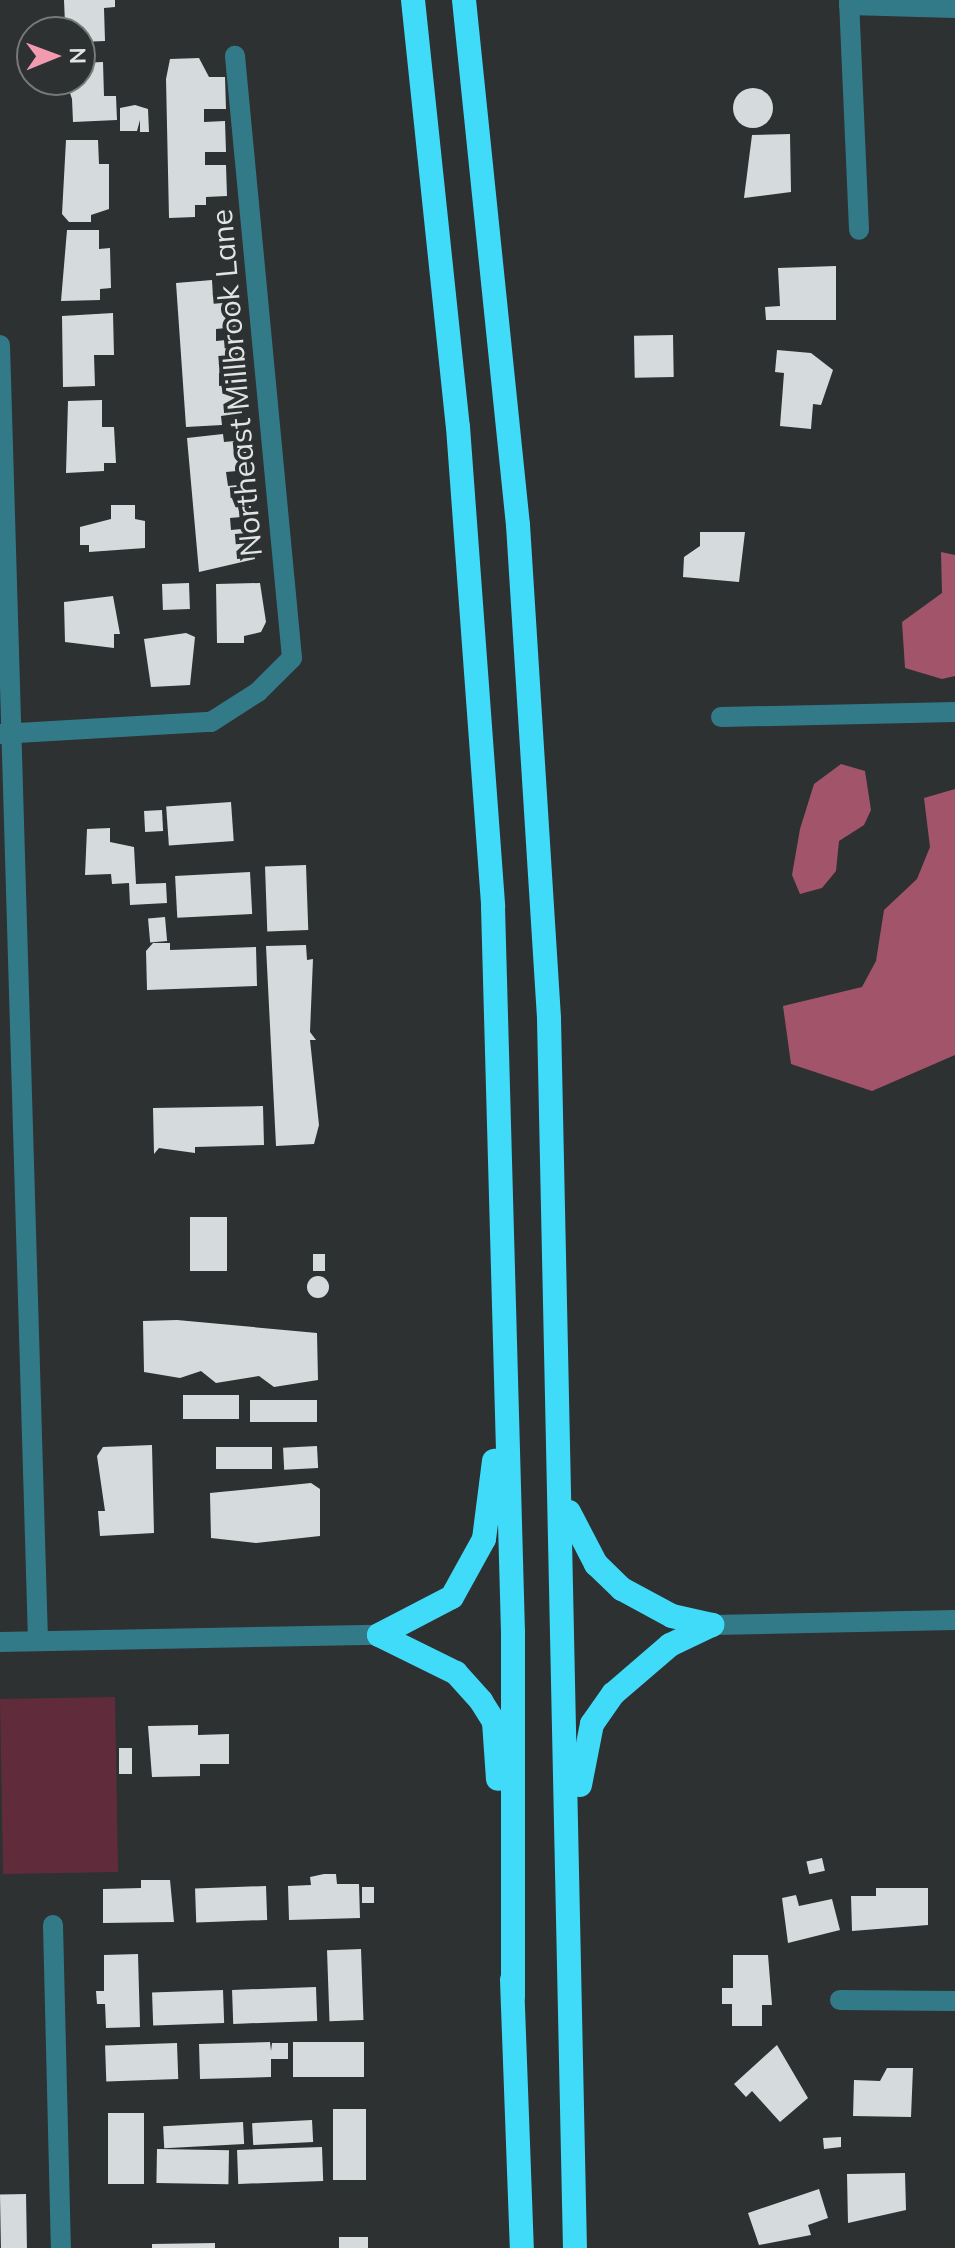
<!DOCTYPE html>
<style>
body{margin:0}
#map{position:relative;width:955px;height:2248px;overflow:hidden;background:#2d3132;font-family:Mulish,sans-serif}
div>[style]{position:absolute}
.green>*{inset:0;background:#602c3b;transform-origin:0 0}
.water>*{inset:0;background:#a2556a}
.building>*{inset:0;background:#d5dbdd;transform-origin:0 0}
.round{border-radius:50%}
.minor>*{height:20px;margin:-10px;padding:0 10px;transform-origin:10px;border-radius:10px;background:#337a89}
.highway>*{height:24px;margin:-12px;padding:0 12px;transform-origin:12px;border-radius:12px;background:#3fdbf8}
span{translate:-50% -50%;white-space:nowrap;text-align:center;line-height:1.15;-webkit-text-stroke:8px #2d3132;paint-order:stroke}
.street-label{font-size:30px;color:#e0e4e4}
.north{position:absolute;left:16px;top:16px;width:80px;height:80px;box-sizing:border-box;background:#2d3132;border:2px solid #757979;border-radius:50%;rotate:89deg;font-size:22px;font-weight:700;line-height:32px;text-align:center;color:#e0e4e4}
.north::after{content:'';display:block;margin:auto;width:28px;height:36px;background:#f29ab0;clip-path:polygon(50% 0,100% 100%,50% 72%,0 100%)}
</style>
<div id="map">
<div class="green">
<i style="left:115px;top:1697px;width:175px;height:115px;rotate:89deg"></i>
</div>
<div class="water">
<i style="clip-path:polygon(941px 552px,955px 555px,955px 676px,942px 679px,905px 668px,902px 622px,942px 593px)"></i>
<i style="clip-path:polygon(841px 764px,865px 771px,871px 810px,864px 825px,839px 841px,836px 871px,822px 888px,800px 894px,792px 875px,800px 829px,814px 784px)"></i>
<i style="clip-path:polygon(955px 789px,955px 1055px,872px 1091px,791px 1064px,783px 1006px,862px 987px,876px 961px,884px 910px,917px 879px,930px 847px,924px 798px)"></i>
</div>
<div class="building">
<i style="clip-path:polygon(64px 0,115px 0,115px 7px,104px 8px,105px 41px,80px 42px,80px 32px,65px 24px)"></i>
<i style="clip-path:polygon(199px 58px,209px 77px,225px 77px,226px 109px,204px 109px,204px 122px,225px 121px,226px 152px,205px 152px,205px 165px,226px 165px,227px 196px,206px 197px,206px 205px,195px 205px,195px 217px,169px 218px,166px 79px,170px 59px)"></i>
<i style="clip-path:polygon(103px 62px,104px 96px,116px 96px,117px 120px,73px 122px,72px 99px,69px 90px,58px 90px,58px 80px,80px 80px,80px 63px)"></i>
<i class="round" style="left:733px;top:88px;width:40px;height:40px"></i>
<i style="clip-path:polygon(135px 105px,148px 109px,149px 132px,140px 132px,140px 120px,137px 131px,120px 131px,120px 108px)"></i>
<i style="clip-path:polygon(790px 134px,791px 192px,744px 198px,752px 135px)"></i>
<i style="clip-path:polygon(66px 140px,98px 140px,99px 164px,109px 164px,109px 209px,91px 215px,91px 222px,69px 222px,62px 214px)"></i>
<i style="clip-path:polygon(67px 230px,99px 230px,99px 249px,110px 248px,111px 288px,100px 289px,100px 300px,61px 301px)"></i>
<i style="clip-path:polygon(836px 266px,836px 320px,766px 320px,765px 307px,780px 306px,778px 268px)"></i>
<i style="clip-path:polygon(212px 280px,213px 297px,234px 296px,236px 327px,216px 329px,216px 341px,237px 339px,239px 371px,219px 373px,219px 386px,240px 384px,242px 413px,221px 416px,222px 425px,186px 427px,176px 283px)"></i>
<i style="clip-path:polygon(113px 313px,114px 355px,94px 355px,95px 386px,63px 387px,62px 316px)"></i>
<i style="left:673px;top:335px;width:42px;height:39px;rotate:89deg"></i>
<i style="clip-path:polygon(777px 350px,811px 353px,833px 370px,821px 405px,813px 404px,811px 429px,780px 426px,784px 373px,775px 372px)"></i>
<i style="clip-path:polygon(102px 400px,102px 427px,114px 427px,116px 463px,104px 463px,104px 471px,66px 473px,68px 401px)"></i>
<i style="clip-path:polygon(223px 434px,224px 442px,245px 440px,248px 470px,226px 472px,228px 486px,248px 484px,252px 516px,230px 518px,231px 530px,252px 528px,255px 559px,199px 572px,187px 438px)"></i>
<i style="clip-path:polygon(111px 505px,135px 505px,135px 519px,145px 521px,145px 548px,89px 552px,89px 545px,80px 545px,80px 527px,111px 519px)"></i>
<i style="clip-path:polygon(700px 532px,745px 532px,739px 582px,683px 577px,684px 557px,700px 546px)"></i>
<i style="left:189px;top:583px;width:26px;height:27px;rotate:88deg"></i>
<i style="clip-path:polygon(260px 583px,266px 622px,261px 632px,244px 636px,244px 643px,217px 643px,216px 584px)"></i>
<i style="clip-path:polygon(113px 596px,120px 634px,114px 634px,114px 648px,65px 642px,64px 602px)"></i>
<i style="clip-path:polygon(186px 633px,195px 637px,190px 685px,151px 687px,144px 639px)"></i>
<i style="left:231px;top:802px;width:39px;height:65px;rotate:86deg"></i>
<i style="left:162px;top:810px;width:21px;height:18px;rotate:87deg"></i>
<i style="clip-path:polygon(110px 828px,110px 842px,134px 847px,136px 884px,166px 883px,167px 903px,130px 905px,129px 883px,112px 884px,111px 874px,85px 875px,87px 829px)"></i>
<i style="left:306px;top:865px;width:65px;height:41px;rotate:88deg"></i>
<i style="left:250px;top:872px;width:42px;height:75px;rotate:87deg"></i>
<i style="left:165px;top:917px;width:24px;height:17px;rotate:85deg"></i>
<i style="clip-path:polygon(153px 943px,170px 943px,170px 950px,256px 947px,257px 986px,147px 990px,146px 951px)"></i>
<i style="clip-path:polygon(306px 945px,307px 960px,313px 959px,310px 1032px,316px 1040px,310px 1040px,319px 1125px,314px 1144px,276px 1146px,266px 946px)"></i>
<i style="clip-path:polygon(263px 1106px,264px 1145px,195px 1147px,195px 1153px,159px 1148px,154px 1154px,153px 1108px)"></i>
<i style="left:190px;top:1217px;width:37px;height:54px"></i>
<i style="left:313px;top:1254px;width:12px;height:17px"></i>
<i class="round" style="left:307px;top:1276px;width:22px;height:22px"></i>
<i style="clip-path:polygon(177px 1320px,317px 1333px,318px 1380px,274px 1387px,259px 1376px,216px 1383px,201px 1371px,180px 1378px,144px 1372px,143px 1321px)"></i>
<i style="left:239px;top:1395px;width:24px;height:56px;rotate:90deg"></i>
<i style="left:317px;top:1400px;width:22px;height:67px;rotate:90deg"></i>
<i style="clip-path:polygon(152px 1445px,154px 1533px,100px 1536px,98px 1511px,105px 1511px,97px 1456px,103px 1447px)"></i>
<i style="left:317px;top:1446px;width:22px;height:34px;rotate:87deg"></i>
<i style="left:272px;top:1447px;width:22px;height:56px;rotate:90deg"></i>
<i style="clip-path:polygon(311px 1483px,320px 1489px,320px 1536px,256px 1543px,211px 1538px,210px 1493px)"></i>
<i style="clip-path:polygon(198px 1725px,198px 1735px,229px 1734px,229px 1764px,200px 1764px,200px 1776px,152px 1777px,148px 1726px)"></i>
<i style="left:119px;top:1748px;width:13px;height:26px"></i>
<i style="left:822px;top:1858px;width:13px;height:16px;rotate:77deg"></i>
<i style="clip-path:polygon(324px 1874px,336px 1874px,337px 1884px,359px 1884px,360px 1918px,289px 1920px,288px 1886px,311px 1885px,310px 1877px)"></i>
<i style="clip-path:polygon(141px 1880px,170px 1880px,174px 1922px,103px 1923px,103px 1889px,141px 1888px)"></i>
<i style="left:266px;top:1886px;width:34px;height:71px;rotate:88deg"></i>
<i style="left:362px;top:1887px;width:12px;height:16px"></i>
<i style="clip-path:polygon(876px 1888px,928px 1888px,928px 1925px,852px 1931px,851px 1896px,876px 1896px)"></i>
<i style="clip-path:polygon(796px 1895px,799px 1906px,832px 1899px,840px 1930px,788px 1943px,782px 1898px)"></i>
<i style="left:361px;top:1949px;width:71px;height:34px;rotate:88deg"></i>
<i style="clip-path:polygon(138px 1954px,140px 2027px,106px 2028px,105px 2004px,97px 2004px,96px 1991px,104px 1991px,104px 1955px)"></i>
<i style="clip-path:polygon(733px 1955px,768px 1955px,772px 2005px,762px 2005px,762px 2026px,732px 2026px,732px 2004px,722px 2004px,722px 1988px,733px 1988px)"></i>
<i style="left:316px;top:1987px;width:34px;height:84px;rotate:88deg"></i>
<i style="left:223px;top:1990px;width:33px;height:71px;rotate:88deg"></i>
<i style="clip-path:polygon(270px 2042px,271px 2051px,272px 2043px,288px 2043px,288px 2059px,271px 2059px,271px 2077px,200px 2079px,199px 2044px)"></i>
<i style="left:364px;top:2042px;width:35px;height:71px;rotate:90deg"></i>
<i style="left:177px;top:2043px;width:36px;height:72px;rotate:88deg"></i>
<i style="clip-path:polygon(777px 2045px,808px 2098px,780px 2122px,752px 2091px,746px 2097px,734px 2084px)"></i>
<i style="clip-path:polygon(887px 2068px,913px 2068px,911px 2117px,853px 2116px,854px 2080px,880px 2081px)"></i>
<i style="left:333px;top:2109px;width:33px;height:71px"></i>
<i style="left:108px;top:2113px;width:36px;height:71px"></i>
<i style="left:312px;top:2120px;width:22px;height:60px;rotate:87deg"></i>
<i style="left:243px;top:2122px;width:22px;height:80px;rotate:87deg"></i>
<i style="clip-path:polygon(841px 2137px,841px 2147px,824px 2149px,823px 2138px)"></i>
<i style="left:322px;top:2147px;width:34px;height:85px;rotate:88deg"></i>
<i style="left:157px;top:2149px;width:72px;height:34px;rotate:1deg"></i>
<i style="clip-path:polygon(905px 2173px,906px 2210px,848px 2223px,847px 2174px)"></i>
<i style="clip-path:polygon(819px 2189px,828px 2218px,808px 2225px,811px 2235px,759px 2245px,748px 2213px)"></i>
<i style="left:26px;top:2194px;width:54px;height:26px;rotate:89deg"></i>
<i style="left:339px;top:2237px;width:29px;height:11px"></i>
<i style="clip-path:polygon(215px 2243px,215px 2248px,152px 2248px,152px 2244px)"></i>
</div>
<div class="minor">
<i style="left:849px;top:0;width:230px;rotate:87.5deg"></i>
<i style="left:849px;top:5px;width:106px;rotate:1.6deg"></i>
<i style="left:0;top:345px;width:1296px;rotate:88.32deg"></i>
<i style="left:721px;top:717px;width:234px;rotate:-1.2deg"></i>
<i style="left:0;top:734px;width:211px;rotate:-3.3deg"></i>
<i style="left:211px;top:722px;width:56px;rotate:-32.6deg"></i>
<i style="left:258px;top:692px;width:48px;rotate:-45deg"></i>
<i style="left:292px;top:658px;width:605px;rotate:-95.41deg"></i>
<i style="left:712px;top:1625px;width:243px;rotate:-1.2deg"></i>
<i style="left:0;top:1642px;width:379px;rotate:-1.1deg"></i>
<i style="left:53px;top:1925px;width:323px;rotate:88.6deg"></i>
<i style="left:840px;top:2000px;width:115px;rotate:0.5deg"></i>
</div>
<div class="highway">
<i style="left:413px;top:0;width:429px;rotate:84deg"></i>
<i style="left:458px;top:427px;width:481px;rotate:85.8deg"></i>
<i style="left:493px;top:907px;width:725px;rotate:88.42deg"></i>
<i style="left:513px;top:1632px;width:364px;rotate:90deg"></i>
<i style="left:464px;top:0;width:528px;rotate:84.13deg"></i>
<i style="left:518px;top:525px;width:495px;rotate:86.4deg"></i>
<i style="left:549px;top:1019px;width:1229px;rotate:88.79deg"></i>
<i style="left:569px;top:1512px;width:59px;rotate:62.6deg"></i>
<i style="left:596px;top:1564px;width:36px;rotate:44deg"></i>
<i style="left:622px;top:1589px;width:57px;rotate:28.4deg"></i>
<i style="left:672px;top:1616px;width:41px;rotate:12.7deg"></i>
<i style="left:379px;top:1635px;width:86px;rotate:26.3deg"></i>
<i style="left:456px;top:1673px;width:38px;rotate:48deg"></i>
<i style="left:481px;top:1701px;width:25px;rotate:58deg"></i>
<i style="left:494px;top:1722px;width:57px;rotate:86deg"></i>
<i style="left:379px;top:1635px;width:82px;rotate:-27.5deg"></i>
<i style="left:452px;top:1597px;width:66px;rotate:-61.1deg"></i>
<i style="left:484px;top:1539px;width:79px;rotate:-82.7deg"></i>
<i style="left:580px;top:1785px;width:62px;rotate:-78.9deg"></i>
<i style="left:592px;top:1724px;width:37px;rotate:-55deg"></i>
<i style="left:613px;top:1694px;width:75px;rotate:-40.7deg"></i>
<i style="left:670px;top:1645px;width:47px;rotate:-25.5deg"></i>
<i style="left:512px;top:1980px;width:268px;rotate:87.9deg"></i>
</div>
<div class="street-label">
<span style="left:236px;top:383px;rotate:-95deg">Northeast Millbrook Lane</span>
</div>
<div class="north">N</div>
</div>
